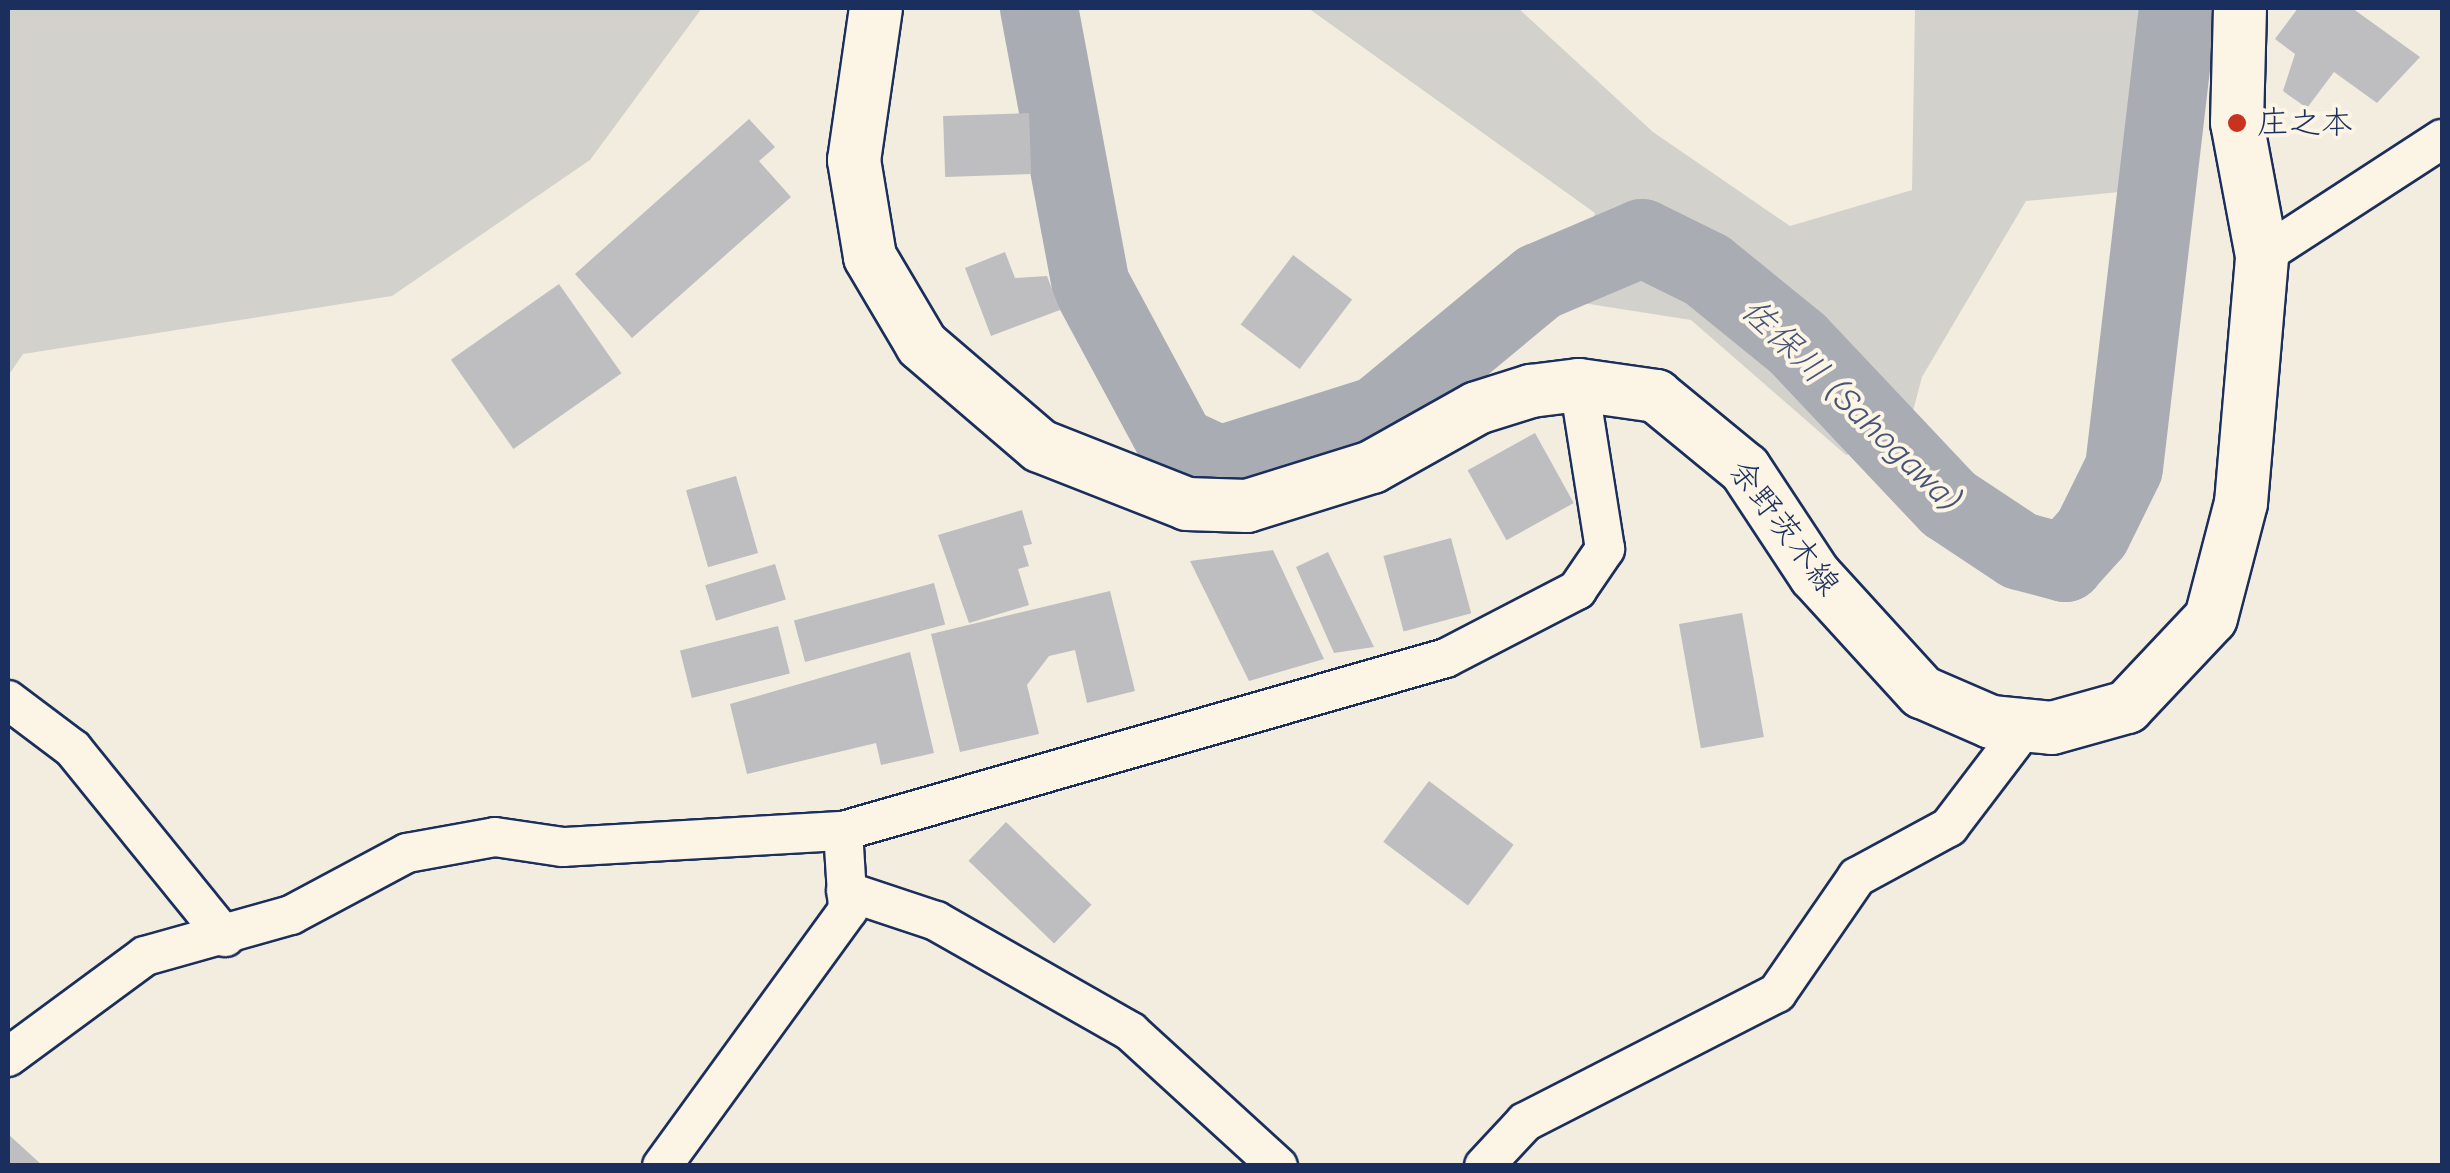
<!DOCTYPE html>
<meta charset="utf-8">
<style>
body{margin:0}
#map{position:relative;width:2450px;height:1173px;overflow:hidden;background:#f3ede0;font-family:"Comic Neue","Klee One",sans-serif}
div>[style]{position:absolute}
.green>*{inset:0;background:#d3d1cc}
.river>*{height:78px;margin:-39px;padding:0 39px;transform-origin:39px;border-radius:39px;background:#a9acb3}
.building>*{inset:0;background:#bebec0;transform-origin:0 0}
.roads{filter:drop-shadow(2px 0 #1b2f5e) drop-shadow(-2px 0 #1b2f5e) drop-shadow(0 2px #1b2f5e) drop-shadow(0 -2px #1b2f5e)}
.minor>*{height:38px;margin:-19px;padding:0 19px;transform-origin:19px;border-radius:19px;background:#fcf5e5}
.secondary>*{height:52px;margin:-26px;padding:0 26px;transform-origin:26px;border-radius:26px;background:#fcf5e5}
.dots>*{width:28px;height:28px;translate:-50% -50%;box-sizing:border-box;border:5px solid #fcf5e5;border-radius:50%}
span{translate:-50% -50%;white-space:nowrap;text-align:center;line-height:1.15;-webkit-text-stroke:8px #fcf5e5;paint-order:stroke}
.poi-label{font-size:32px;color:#1b2f5e}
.left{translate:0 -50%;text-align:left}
.street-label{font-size:32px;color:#1b2f5e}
.water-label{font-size:35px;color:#465478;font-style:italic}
.frame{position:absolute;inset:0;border:10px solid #1b2f5e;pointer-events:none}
</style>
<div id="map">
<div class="green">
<i style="clip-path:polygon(8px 8px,702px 8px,590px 160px,392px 296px,23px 354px,8px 376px)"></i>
<i style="clip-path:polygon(1308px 8px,1518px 8px,1653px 132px,1790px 226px,1912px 190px,1915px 8px,2183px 8px,2171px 187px,2026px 201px,1922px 377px,1905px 441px,1846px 455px,1691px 320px,1570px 301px,1595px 213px)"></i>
</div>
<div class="river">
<i style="left:1039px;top:8px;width:282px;rotate:79.4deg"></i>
<i style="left:1091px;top:285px;width:182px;rotate:61.7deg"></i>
<i style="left:1177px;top:445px;width:47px;rotate:24.9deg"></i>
<i style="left:1220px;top:465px;width:166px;rotate:-17.6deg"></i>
<i style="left:1378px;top:415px;width:209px;rotate:-39.6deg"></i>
<i style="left:1539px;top:282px;width:112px;rotate:-23.1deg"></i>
<i style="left:1642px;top:238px;width:72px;rotate:26.2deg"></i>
<i style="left:1707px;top:270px;width:117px;rotate:39.1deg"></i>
<i style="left:1798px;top:344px;width:220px;rotate:46.7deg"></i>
<i style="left:1949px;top:504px;width:85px;rotate:33.5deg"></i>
<i style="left:2020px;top:551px;width:47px;rotate:14.9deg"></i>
<i style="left:2065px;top:563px;width:40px;rotate:-48deg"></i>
<i style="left:2092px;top:533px;width:72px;rotate:-63.8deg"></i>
<i style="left:2124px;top:468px;width:463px;rotate:-83.3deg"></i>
</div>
<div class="building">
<i style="clip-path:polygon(2298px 8px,2352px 8px,2420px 57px,2377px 103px,2334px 72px,2307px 108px,2283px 91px,2295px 54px,2275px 39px)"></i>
<i style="left:1029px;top:113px;width:61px;height:86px;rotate:88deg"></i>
<i style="clip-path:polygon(749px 119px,775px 147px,759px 161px,791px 197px,632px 338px,575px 274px)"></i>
<i style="clip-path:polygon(1005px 252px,1015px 278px,1047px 276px,1060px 310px,991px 336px,965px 268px)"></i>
<i style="left:1293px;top:255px;width:74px;height:87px;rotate:37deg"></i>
<i style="left:559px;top:284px;width:109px;height:132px;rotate:55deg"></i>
<i style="left:1535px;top:433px;width:80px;height:77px;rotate:61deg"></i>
<i style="left:736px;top:476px;width:80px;height:52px;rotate:74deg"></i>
<i style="clip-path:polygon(1022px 510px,1032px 544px,1023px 546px,1029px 566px,1018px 569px,1029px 605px,969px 623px,938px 535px)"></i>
<i style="left:1451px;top:538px;width:78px;height:70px;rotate:75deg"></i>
<i style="clip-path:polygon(1273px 550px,1324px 659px,1249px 681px,1190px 561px)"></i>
<i style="clip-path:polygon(1328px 552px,1374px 647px,1334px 653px,1296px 567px)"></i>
<i style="left:775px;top:564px;width:37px;height:73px;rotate:73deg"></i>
<i style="left:934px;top:583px;width:43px;height:145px;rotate:75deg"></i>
<i style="clip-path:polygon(1110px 591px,1135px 691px,1087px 703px,1075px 650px,1049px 656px,1027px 685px,1039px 734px,960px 752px,931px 634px)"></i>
<i style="left:1742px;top:613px;width:126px;height:64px;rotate:80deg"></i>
<i style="left:778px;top:626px;width:49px;height:101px;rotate:76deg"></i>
<i style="clip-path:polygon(910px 652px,934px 753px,881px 765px,876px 743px,747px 774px,730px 704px)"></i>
<i style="left:1429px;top:781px;width:106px;height:76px;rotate:37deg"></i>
<i style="left:1006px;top:822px;width:119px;height:54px;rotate:44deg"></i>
<i style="clip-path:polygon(8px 1134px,43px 1166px,8px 1166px)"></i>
</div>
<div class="roads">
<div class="minor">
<i style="left:2262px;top:256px;width:215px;rotate:-33deg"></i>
<i style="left:8px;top:700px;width:81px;rotate:37deg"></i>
<i style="left:73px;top:749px;width:242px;rotate:51deg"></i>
<i style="left:846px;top:891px;width:95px;rotate:18.4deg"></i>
<i style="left:936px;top:921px;width:224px;rotate:29.6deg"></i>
<i style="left:1131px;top:1032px;width:199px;rotate:42.4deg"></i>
<i style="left:8px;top:1057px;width:170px;rotate:-36.4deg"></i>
<i style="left:145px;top:956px;width:152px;rotate:-15.7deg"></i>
<i style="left:291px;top:915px;width:132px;rotate:-28.1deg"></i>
<i style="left:407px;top:853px;width:89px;rotate:-10.3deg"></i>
<i style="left:495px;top:837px;width:69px;rotate:8.4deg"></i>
<i style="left:563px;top:847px;width:280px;rotate:-3.3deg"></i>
<i style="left:843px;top:831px;width:627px;rotate:-16.01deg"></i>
<i style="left:1446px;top:658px;width:148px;rotate:-27.4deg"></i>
<i style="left:1577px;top:590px;width:50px;rotate:-55.7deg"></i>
<i style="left:1605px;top:549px;width:166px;rotate:-99deg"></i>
<i style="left:662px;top:1166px;width:316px;rotate:-54deg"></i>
<i style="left:848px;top:910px;width:79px;rotate:-93.6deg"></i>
<i style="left:1484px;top:1166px;width:60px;rotate:-47deg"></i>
<i style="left:1525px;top:1122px;width:283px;rotate:-27.1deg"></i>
<i style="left:1777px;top:993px;width:141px;rotate:-55.4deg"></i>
<i style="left:1857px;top:877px;width:105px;rotate:-28.5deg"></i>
<i style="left:1949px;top:827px;width:127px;rotate:-52.7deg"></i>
</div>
<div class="secondary">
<i style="left:876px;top:8px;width:154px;rotate:98.2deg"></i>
<i style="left:854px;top:160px;width:98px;rotate:80.6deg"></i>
<i style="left:870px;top:257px;width:102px;rotate:59.4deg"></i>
<i style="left:922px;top:345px;width:155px;rotate:40.6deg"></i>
<i style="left:1040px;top:446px;width:158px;rotate:21.5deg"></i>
<i style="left:1187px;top:504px;width:60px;rotate:1.9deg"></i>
<i style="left:1247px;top:506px;width:131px;rotate:-17.3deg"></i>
<i style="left:1372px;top:467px;width:120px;rotate:-29.3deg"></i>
<i style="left:1477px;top:408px;width:57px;rotate:-17.5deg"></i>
<i style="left:1531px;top:391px;width:48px;rotate:-7.1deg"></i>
<i style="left:1579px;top:385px;width:78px;rotate:8.1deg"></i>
<i style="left:1656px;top:396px;width:115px;rotate:39.4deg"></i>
<i style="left:1745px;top:469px;width:127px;rotate:56.6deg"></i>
<i style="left:1815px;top:575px;width:159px;rotate:47.6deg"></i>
<i style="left:1922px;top:692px;width:75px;rotate:23.5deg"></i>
<i style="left:1991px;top:722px;width:61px;rotate:5.6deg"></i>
<i style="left:2052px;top:728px;width:78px;rotate:-15.6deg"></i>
<i style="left:2127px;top:707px;width:122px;rotate:-46.7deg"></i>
<i style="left:2211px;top:618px;width:119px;rotate:-75.4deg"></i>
<i style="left:2241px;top:503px;width:248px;rotate:-85.1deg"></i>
<i style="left:2262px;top:256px;width:135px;rotate:-100.6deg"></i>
<i style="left:2237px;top:123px;width:115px;rotate:-88.5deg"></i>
</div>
</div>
<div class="dots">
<i style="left:2237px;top:123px;background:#c8321e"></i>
</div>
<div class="poi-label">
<span class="left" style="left:2257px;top:123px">庄之本</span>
</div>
<div class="street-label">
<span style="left:1784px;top:528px;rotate:53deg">余野茨木線</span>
</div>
<div class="water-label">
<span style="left:1851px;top:405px;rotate:44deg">佐保川 (Sahogawa)</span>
</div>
<div class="frame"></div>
</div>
